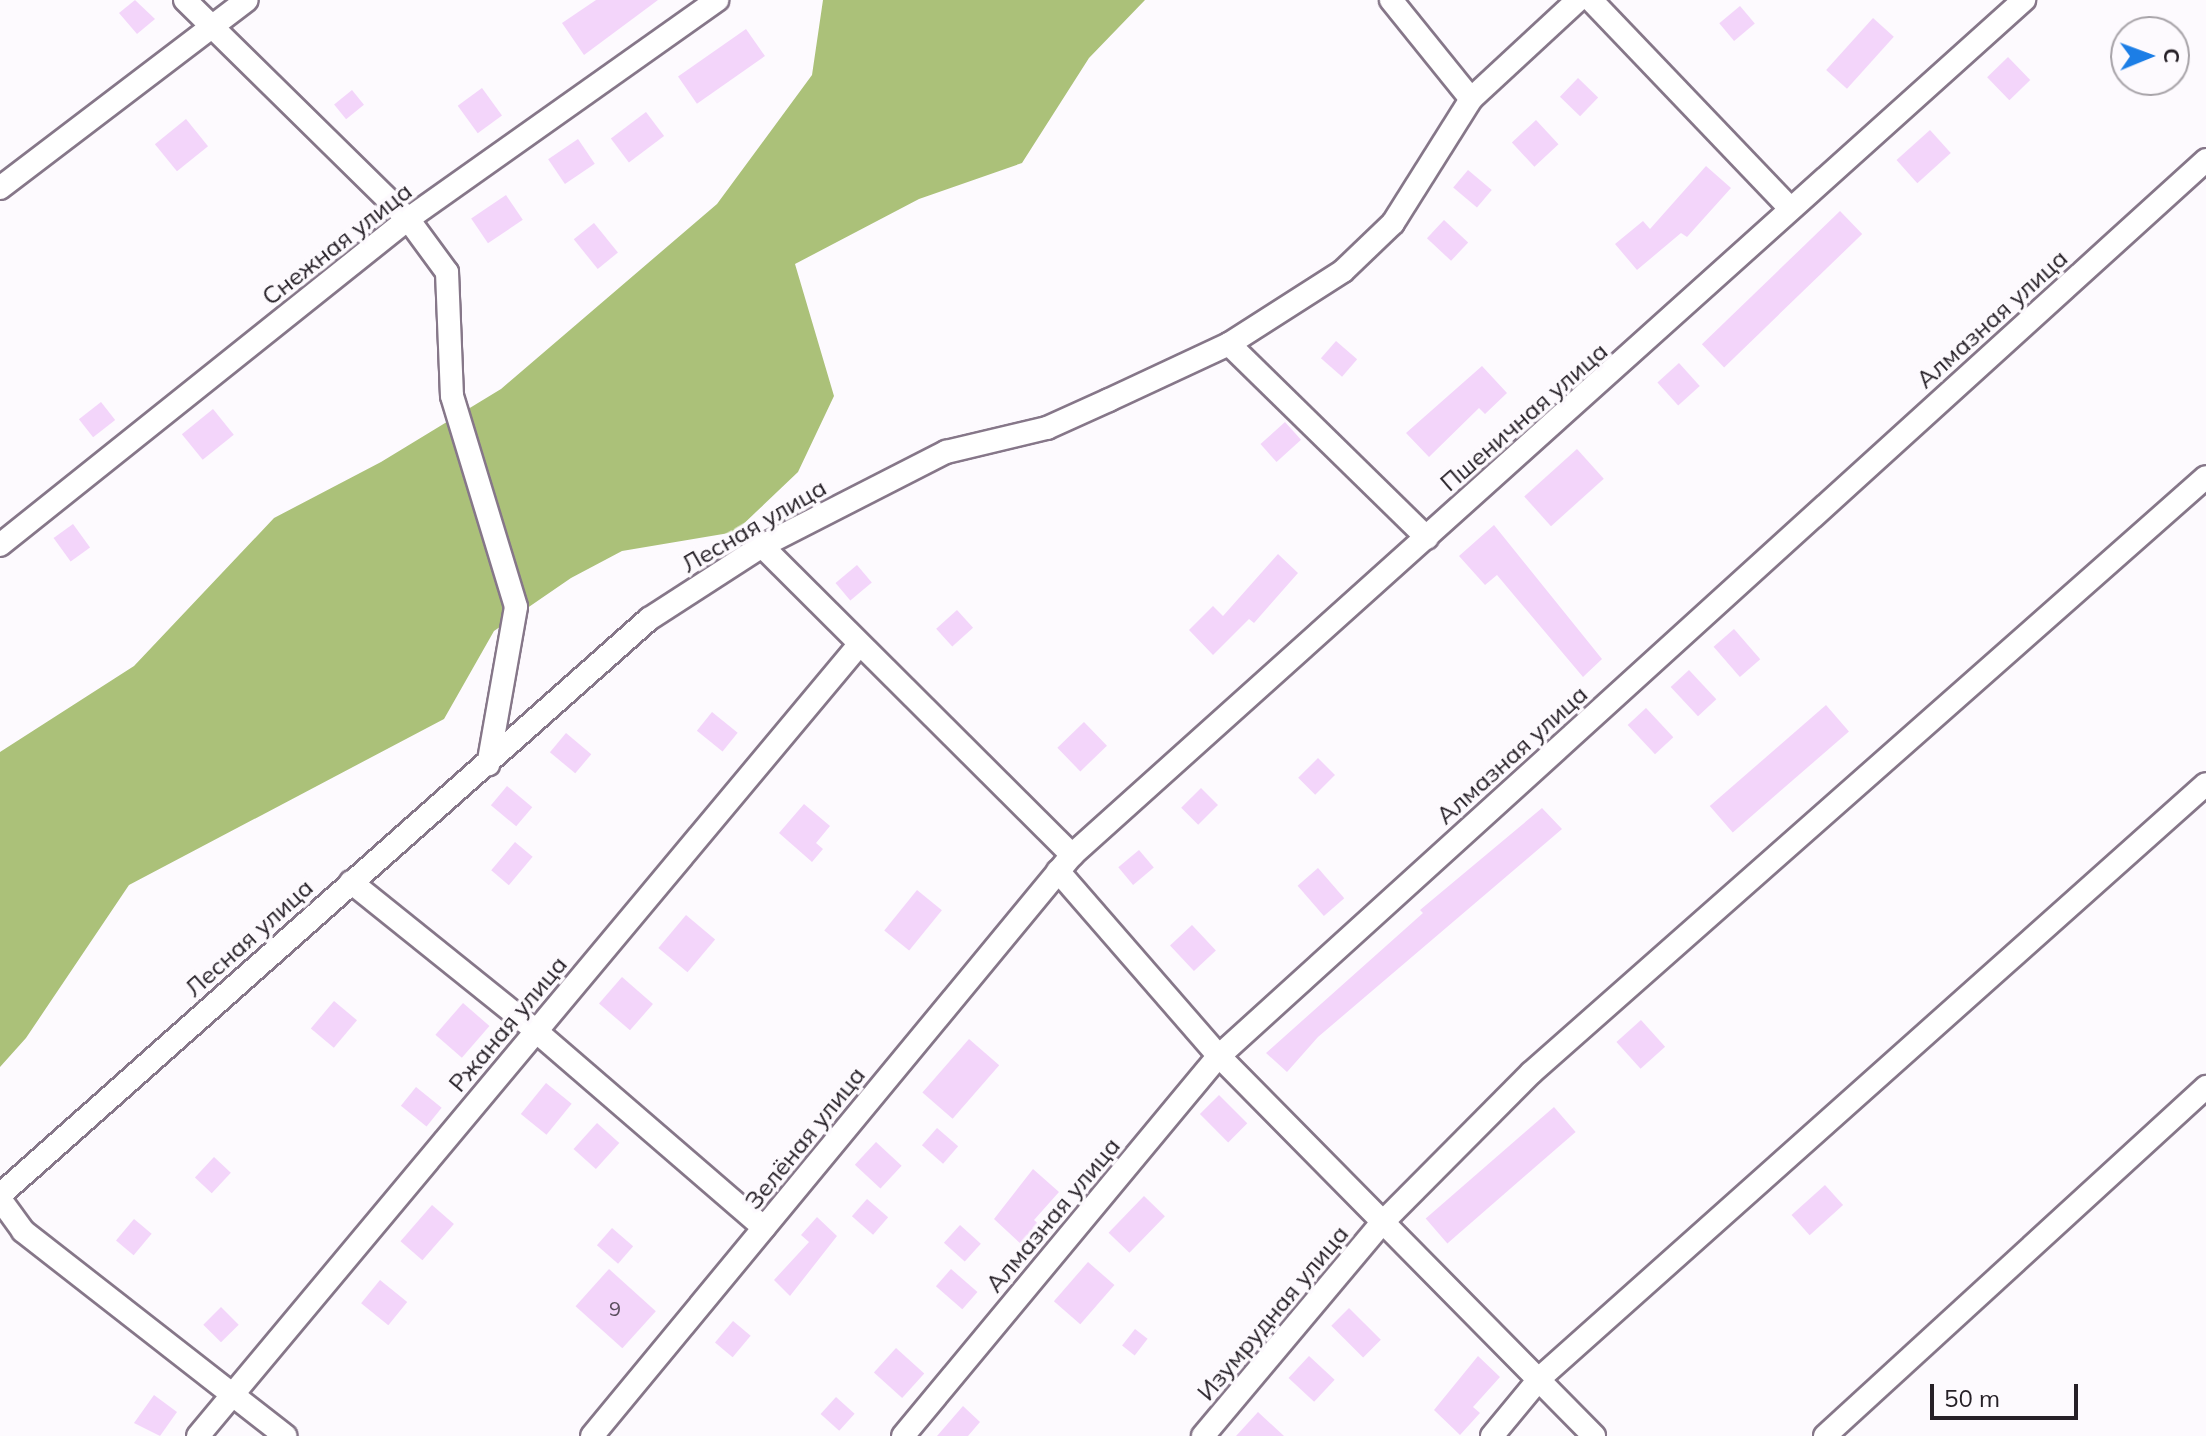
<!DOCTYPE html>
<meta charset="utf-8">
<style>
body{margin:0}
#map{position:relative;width:2206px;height:1436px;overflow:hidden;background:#fdfafe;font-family:Mulish,sans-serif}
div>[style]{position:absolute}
.forest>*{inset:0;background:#abc179}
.building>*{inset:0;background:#f3d5fa;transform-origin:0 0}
.roads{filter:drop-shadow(2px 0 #867789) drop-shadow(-2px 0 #867789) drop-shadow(0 2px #867789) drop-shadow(0 -2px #867789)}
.minor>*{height:22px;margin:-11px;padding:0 11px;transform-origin:11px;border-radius:11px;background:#fff}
span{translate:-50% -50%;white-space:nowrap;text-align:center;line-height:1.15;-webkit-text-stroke:7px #fdfafe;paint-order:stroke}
.number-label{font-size:20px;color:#594d5c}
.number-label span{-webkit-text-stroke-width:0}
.street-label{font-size:24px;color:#262027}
.north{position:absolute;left:2110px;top:16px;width:80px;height:80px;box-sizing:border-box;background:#fdfafe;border:2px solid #a7a3a8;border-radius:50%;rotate:89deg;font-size:22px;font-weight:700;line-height:32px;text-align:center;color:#262027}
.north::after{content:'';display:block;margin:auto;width:28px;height:36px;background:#1c7ee6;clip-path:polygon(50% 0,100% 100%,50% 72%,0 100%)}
.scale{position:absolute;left:1930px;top:1384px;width:148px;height:36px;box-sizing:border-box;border:4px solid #262027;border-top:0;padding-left:10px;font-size:24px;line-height:28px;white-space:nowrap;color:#262027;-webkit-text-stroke:6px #fdfafe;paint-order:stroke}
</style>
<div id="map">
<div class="forest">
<i style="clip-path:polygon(823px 0,1145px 0,1089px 58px,1022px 163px,919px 199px,795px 264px,834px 396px,798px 472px,735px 532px,622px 551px,571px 578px,494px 631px,444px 719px,129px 885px,26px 1038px,0 1067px,0 752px,134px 666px,274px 518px,381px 462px,501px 389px,717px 204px,812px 75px)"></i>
</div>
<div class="building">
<i style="clip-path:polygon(135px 0,155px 19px,137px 34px,119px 13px)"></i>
<i style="clip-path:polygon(596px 0,658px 0,584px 55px,562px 23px)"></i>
<i style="left:1740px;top:6px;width:23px;height:27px;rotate:50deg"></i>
<i style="left:1873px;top:18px;width:28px;height:70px;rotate:42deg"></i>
<i style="left:746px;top:29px;width:33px;height:83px;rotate:55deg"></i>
<i style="left:2008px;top:57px;width:32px;height:29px;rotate:46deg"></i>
<i style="left:1578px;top:78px;width:28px;height:26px;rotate:44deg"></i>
<i style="left:482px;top:88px;width:34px;height:30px;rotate:54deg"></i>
<i style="left:352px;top:90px;width:19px;height:23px;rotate:51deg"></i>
<i style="left:646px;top:112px;width:30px;height:44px;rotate:53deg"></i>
<i style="left:186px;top:119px;width:35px;height:40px;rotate:51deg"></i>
<i style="left:1536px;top:120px;width:33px;height:33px;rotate:47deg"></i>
<i style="left:1930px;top:130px;width:31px;height:45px;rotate:48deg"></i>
<i style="left:578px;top:139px;width:30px;height:36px;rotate:56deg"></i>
<i style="clip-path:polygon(1706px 166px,1731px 188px,1687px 237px,1681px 233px,1637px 270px,1615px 244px,1643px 221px,1650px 229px)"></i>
<i style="left:1468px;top:170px;width:31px;height:23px;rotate:40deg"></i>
<i style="left:506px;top:195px;width:30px;height:42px;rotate:56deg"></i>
<i style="left:1840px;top:211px;width:32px;height:192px;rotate:46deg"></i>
<i style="left:1444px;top:220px;width:33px;height:25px;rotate:43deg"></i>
<i style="left:594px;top:223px;width:38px;height:26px;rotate:51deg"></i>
<i style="left:1336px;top:341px;width:28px;height:23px;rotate:41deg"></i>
<i style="left:1679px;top:363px;width:31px;height:29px;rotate:48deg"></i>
<i style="clip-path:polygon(1482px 366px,1507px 393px,1485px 414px,1479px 408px,1429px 457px,1406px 433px)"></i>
<i style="left:101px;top:402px;width:23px;height:28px;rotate:52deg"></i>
<i style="left:213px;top:409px;width:33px;height:40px;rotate:51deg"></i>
<i style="left:1285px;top:422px;width:24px;height:33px;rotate:48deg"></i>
<i style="left:1577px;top:449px;width:40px;height:71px;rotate:48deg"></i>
<i style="left:73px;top:524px;width:29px;height:24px;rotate:54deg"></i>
<i style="clip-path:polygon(1494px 525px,1602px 659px,1583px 677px,1497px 575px,1485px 585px,1459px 556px)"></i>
<i style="clip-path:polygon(1278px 554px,1298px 573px,1254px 623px,1249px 619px,1213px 655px,1189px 630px,1213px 606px,1223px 616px)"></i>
<i style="left:857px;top:565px;width:23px;height:28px;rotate:50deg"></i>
<i style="left:957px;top:610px;width:24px;height:28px;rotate:48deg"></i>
<i style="left:1734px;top:629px;width:40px;height:27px;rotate:49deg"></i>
<i style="left:1689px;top:670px;width:40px;height:25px;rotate:47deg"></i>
<i style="left:1826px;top:705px;width:35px;height:154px;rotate:49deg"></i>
<i style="left:1646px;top:708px;width:40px;height:25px;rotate:47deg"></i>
<i style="left:712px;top:712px;width:33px;height:24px;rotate:39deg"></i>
<i style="left:1084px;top:722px;width:33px;height:37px;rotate:46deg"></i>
<i style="left:566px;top:733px;width:33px;height:25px;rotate:40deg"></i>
<i style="left:1318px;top:758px;width:24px;height:28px;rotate:45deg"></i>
<i style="left:507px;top:786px;width:33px;height:25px;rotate:40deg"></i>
<i style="left:1201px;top:788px;width:24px;height:28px;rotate:45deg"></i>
<i style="clip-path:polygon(804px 804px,830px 826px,816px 843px,823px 849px,812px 862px,779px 833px)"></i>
<i style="clip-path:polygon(1542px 808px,1562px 829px,1318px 1037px,1287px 1072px,1266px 1053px,1423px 913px,1420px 910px)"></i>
<i style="left:515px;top:842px;width:23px;height:37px;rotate:40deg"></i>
<i style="left:1139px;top:850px;width:23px;height:27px;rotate:50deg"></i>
<i style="left:1318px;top:868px;width:40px;height:27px;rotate:49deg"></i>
<i style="left:917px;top:890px;width:32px;height:52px;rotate:39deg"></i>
<i style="left:686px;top:915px;width:38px;height:43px;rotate:40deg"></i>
<i style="left:1192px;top:925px;width:35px;height:30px;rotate:47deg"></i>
<i style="left:622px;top:977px;width:41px;height:35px;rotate:41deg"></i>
<i style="left:334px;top:1001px;width:30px;height:36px;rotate:40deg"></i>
<i style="left:463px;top:1003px;width:35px;height:42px;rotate:41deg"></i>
<i style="left:1641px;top:1020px;width:36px;height:33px;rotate:48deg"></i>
<i style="left:969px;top:1039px;width:40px;height:71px;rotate:41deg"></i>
<i style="left:546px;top:1083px;width:33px;height:40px;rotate:39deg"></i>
<i style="left:416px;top:1087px;width:33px;height:24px;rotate:39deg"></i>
<i style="left:1219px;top:1095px;width:40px;height:27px;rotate:45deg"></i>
<i style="left:1554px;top:1107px;width:33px;height:170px;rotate:49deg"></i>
<i style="left:597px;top:1123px;width:30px;height:35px;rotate:42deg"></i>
<i style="left:937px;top:1128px;width:28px;height:23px;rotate:41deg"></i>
<i style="left:876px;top:1142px;width:35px;height:31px;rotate:43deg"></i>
<i style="left:214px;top:1157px;width:23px;height:28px;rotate:43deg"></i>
<i style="clip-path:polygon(1033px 1169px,1059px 1192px,1034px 1220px,1041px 1226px,1023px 1246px,994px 1219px)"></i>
<i style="left:1825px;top:1185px;width:27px;height:45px;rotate:48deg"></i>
<i style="left:1144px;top:1196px;width:29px;height:51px;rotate:44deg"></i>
<i style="left:867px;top:1199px;width:28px;height:23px;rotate:41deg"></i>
<i style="left:432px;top:1205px;width:29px;height:48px;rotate:41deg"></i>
<i style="clip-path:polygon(817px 1217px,837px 1236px,790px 1296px,774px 1280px,809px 1242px,801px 1235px)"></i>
<i style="left:134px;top:1219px;width:23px;height:28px;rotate:40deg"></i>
<i style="left:960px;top:1225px;width:28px;height:24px;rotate:42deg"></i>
<i style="left:612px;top:1228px;width:28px;height:23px;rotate:41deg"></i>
<i style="left:1088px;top:1262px;width:35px;height:52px;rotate:41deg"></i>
<i style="left:609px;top:1269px;width:63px;height:50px;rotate:42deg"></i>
<i style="left:951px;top:1269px;width:35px;height:23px;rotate:41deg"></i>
<i style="left:380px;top:1280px;width:35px;height:30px;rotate:39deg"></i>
<i style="left:221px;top:1307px;width:25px;height:25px;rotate:45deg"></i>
<i style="left:1349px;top:1308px;width:45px;height:25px;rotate:45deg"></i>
<i style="left:733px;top:1321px;width:23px;height:28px;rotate:40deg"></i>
<i style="left:1135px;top:1329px;width:16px;height:21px;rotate:38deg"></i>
<i style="left:896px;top:1348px;width:38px;height:33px;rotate:42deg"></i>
<i style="left:1309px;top:1356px;width:35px;height:30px;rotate:43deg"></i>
<i style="clip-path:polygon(1478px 1356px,1500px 1377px,1473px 1407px,1480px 1413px,1460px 1435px,1434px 1410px)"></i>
<i style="clip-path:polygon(154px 1395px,177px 1412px,160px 1436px,134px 1423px)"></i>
<i style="left:836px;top:1397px;width:25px;height:23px;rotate:42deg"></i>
<i style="clip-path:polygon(963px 1406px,980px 1422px,968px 1436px,937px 1436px)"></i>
<i style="clip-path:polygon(1258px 1412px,1284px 1436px,1236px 1436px)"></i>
</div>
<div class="roads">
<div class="minor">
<i style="left:185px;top:0;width:313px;rotate:44.5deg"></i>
<i style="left:408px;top:219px;width:66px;rotate:53.7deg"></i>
<i style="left:447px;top:272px;width:124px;rotate:87.7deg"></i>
<i style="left:452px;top:396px;width:220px;rotate:73.1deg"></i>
<i style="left:516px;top:607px;width:160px;rotate:100deg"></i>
<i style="left:1391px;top:0;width:127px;rotate:51.1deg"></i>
<i style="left:1591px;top:0;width:288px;rotate:46.3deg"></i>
<i style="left:0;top:188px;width:310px;rotate:-37.3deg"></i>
<i style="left:1229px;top:344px;width:277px;rotate:44.4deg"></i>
<i style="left:0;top:545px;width:522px;rotate:-38.63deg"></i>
<i style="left:408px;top:219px;width:379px;rotate:-35.3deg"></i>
<i style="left:762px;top:546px;width:438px;rotate:44.9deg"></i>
<i style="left:1058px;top:871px;width:245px;rotate:49deg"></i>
<i style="left:1219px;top:1056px;width:534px;rotate:45.38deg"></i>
<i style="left:351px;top:882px;width:238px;rotate:38.8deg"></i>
<i style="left:536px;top:1031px;width:301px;rotate:40.8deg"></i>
<i style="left:0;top:1195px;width:868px;rotate:-41.59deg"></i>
<i style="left:649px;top:619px;width:135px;rotate:-32.9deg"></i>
<i style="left:762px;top:546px;width:207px;rotate:-27.1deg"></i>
<i style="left:946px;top:452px;width:104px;rotate:-13.4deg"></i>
<i style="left:1047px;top:428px;width:68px;rotate:-24.3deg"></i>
<i style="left:1109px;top:400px;width:132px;rotate:-25deg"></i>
<i style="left:1229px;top:344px;width:135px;rotate:-32.6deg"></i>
<i style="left:1343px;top:271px;width:69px;rotate:-43.8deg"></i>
<i style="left:1393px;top:223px;width:146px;rotate:-57.8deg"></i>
<i style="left:1471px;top:99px;width:146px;rotate:-42.8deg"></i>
<i style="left:0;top:1199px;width:39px;rotate:54deg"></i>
<i style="left:23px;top:1231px;width:333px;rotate:38deg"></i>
<i style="left:198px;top:1436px;width:1029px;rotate:-50.12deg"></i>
<i style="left:592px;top:1436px;width:754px;rotate:-50.44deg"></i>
<i style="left:1072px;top:855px;width:1280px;rotate:-41.93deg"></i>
<i style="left:903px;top:1436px;width:494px;rotate:-50.3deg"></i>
<i style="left:1219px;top:1056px;width:1333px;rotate:-42.23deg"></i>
<i style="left:1203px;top:1436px;width:278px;rotate:-50deg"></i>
<i style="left:1382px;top:1223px;width:211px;rotate:-45.2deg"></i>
<i style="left:1531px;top:1073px;width:900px;rotate:-41.44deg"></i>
<i style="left:1492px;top:1436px;width:75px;rotate:-50.4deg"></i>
<i style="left:1540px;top:1378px;width:892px;rotate:-41.73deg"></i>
<i style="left:1825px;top:1436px;width:517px;rotate:-42.49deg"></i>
</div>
</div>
<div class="number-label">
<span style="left:615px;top:1308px">9</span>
</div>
<div class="street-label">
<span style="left:337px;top:244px;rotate:-38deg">Снежная улица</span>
<span style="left:1992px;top:319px;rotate:-42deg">Алмазная улица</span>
<span style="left:1524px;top:417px;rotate:-41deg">Пшеничная улица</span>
<span style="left:754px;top:526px;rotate:-30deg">Лесная улица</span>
<span style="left:1512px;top:755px;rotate:-42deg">Алмазная улица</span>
<span style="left:249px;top:938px;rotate:-42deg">Лесная улица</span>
<span style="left:508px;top:1024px;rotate:-50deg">Ржаная улица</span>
<span style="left:805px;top:1138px;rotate:-51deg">Зелёная улица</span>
<span style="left:1053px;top:1215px;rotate:-50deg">Алмазная улица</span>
<span style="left:1273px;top:1313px;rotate:-50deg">Изумрудная улица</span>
</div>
<div class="north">С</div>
<div class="scale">50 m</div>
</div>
